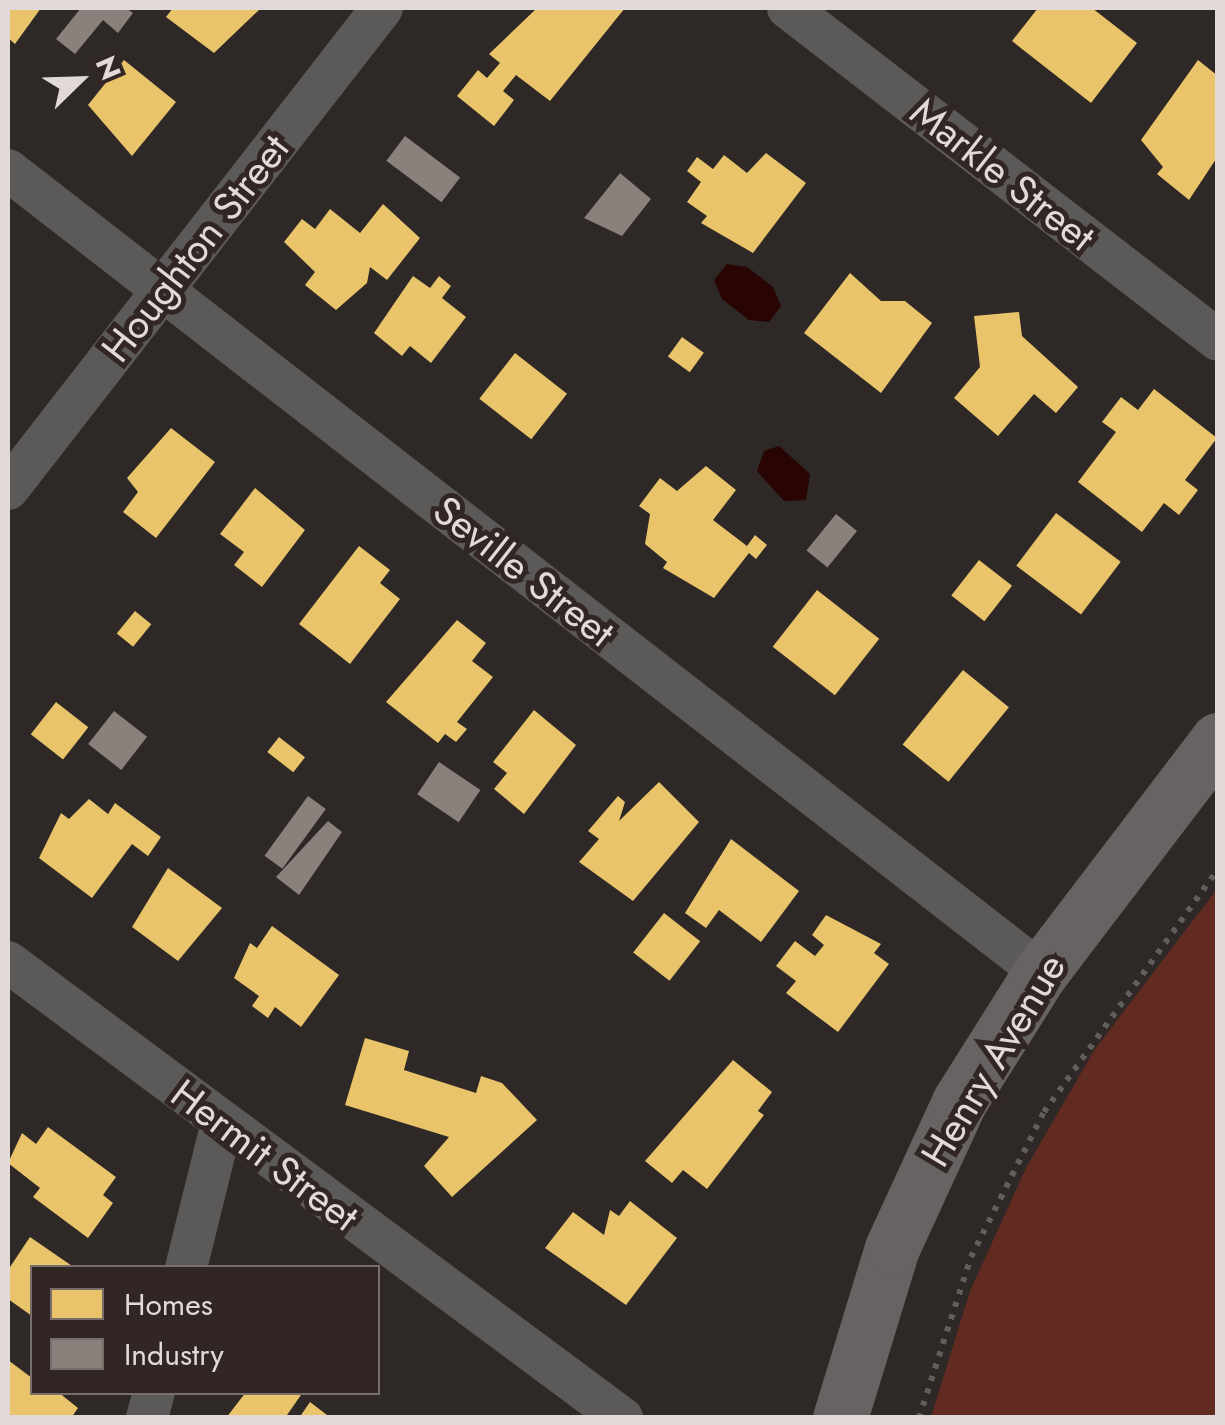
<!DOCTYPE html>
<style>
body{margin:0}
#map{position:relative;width:1225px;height:1425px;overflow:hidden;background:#2e2826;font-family:Jost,sans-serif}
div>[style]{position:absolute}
.green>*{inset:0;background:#612b21}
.water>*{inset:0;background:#280403}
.homes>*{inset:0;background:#e9c46a;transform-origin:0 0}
.industry>*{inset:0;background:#8a817c;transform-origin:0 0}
.path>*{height:6px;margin-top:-3px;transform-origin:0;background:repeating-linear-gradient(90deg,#615e5d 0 5px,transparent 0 13px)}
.minor>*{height:42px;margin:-21px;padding:0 21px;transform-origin:21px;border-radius:21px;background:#5c5959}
.primary>*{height:55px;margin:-27.5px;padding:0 27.5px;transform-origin:27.5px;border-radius:27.5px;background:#666362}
span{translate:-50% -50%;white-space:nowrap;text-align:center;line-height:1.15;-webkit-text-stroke:10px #312623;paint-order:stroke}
.street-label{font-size:40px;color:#e2dad8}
.frame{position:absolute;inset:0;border:10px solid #e2dad8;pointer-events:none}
.legend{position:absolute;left:30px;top:1265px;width:350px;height:130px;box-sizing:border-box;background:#312623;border:2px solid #786e6b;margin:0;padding:12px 18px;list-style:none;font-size:30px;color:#e2dad8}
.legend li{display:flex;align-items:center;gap:20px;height:50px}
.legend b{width:50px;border:2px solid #786e6b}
.north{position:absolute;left:30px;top:30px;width:100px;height:100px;-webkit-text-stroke:8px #312623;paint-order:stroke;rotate:67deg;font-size:28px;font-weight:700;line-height:40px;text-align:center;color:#e2dad8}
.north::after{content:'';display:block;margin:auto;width:35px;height:45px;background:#e2dad8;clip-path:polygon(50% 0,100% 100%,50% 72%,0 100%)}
</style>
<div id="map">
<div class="green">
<i style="clip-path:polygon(1217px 889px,1217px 1417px,931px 1417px,970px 1291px,1027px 1166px,1095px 1049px)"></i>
</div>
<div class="water">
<i style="clip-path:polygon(727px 264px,747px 267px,773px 287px,781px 306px,769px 322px,749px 320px,722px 299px,714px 280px)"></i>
<i style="clip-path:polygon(779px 446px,810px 474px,806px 500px,784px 501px,757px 471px,764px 451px)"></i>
</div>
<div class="homes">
<i style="clip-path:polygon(8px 8px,41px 8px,15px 44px,8px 38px)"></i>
<i style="clip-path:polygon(173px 8px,257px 8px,259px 10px,214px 53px,166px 17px)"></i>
<i style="clip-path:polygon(537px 8px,625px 8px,550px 101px,516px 75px,503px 91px,514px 100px,494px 126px,457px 96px,478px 70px,487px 78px,500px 63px,489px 54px)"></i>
<i style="clip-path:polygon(1038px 8px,1092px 8px,1137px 43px,1091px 103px,1012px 41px)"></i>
<i style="clip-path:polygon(124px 60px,176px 102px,132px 156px,88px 105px)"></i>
<i style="clip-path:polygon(1198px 60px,1218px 76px,1218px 156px,1189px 200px,1157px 174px,1163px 167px,1141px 140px)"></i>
<i style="clip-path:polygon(766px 153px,806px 183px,753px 253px,701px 223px,707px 216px,687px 202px,701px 182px,687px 171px,697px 157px,713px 169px,724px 155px,747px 173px)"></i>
<i style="clip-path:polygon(383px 204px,420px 238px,387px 280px,370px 267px,367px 283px,336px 310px,305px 285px,315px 272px,284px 242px,302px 219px,315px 229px,330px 209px,360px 233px)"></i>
<i style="clip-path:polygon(850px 273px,881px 301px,905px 301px,932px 323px,881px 393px,804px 333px)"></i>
<i style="clip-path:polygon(413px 276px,430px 288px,439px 276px,451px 286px,442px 298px,466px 317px,431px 363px,410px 346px,402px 356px,374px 333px)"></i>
<i style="clip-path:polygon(1019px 312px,1022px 336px,1078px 387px,1056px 413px,1034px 394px,998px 436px,954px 398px,980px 367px,974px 316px)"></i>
<i style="left:682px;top:337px;width:27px;height:24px;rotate:36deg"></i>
<i style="left:515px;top:353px;width:66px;height:58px;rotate:38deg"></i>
<i style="clip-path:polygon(1154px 389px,1217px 438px,1185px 480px,1198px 490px,1179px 515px,1164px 503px,1142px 532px,1078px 482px,1116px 432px,1102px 422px,1121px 397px,1138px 410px)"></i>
<i style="clip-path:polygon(171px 428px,215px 462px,156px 538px,123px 512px,138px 492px,127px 478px)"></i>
<i style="clip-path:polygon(706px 466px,736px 490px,713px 520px,747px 546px,755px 535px,767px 545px,756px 559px,749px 553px,714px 598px,663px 568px,667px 562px,645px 544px,650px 514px,639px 506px,660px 478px,677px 491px)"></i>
<i style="clip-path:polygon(255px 488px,305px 530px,262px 587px,234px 565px,244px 552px,220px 534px)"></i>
<i style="left:1056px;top:513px;width:81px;height:66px;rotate:37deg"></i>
<i style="clip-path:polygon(359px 546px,390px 570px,380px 583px,400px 599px,350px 664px,299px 624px)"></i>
<i style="left:979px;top:560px;width:42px;height:45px;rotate:38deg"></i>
<i style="left:817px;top:590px;width:79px;height:72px;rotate:38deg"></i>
<i style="left:135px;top:611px;width:21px;height:29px;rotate:39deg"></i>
<i style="clip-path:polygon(457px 620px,486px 643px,472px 661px,493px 677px,457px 722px,467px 729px,456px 742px,445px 734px,438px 743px,386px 702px)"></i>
<i style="left:963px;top:670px;width:59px;height:96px;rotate:39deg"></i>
<i style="left:56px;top:702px;width:41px;height:41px;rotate:38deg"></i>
<i style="clip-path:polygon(534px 710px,576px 745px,524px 814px,494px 789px,507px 773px,493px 762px)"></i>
<i style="left:279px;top:737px;width:33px;height:19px;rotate:38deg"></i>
<i style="clip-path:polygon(659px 782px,699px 822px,633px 901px,579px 862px,599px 839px,588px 831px,618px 796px,625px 802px,619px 821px)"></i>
<i style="clip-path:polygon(89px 799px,108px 814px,115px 803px,161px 837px,148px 856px,132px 844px,92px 898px,39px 858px,61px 813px,69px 819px)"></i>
<i style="clip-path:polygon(731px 839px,799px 891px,761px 942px,719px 910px,706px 928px,685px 913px)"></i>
<i style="clip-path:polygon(168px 868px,222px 908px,178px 961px,132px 927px)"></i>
<i style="left:664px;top:913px;width:46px;height:50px;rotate:38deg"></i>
<i style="clip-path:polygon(826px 915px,881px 944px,874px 953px,889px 964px,838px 1032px,786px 993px,796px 981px,776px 966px,795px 941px,815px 956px,824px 945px,812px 935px)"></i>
<i style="clip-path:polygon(272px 926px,339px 975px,301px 1027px,275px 1007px,268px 1018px,252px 1006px,259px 996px,234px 978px,250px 943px,257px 948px)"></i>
<i style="clip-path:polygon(365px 1038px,409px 1051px,404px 1070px,476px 1093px,481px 1076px,502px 1083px,537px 1120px,452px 1197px,424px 1166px,449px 1137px,345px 1105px)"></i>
<i style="clip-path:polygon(733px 1060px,772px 1092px,758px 1111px,764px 1115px,707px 1189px,683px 1170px,672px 1183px,645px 1161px)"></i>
<i style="clip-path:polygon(48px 1127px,116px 1177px,103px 1195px,113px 1203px,88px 1238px,33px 1197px,40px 1188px,8px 1163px,22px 1133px,36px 1144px)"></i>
<i style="clip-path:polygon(630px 1201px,677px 1238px,626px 1305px,545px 1248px,573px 1212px,604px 1235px,610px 1210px,619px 1216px)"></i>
<i style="clip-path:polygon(30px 1237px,75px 1268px,32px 1268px,32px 1316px,8px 1299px,8px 1270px)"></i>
<i style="clip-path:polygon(8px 1360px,32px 1378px,32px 1392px,58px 1392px,78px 1408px,71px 1418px,8px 1418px)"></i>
<i style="clip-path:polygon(246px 1392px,303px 1392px,285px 1418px,226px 1418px)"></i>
<i style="clip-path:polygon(310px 1402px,331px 1418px,299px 1418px)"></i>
</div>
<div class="industry">
<i style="clip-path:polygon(81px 8px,126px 8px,133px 13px,118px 33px,103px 20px,75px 54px,56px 39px)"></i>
<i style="left:405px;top:136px;width:69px;height:31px;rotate:37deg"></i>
<i style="clip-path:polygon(620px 173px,651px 199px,622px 236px,584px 218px)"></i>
<i style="left:836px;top:514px;width:27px;height:47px;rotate:39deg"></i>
<i style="left:114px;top:711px;width:42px;height:42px;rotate:38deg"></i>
<i style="left:439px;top:762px;width:50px;height:39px;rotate:34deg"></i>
<i style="left:308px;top:796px;width:22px;height:74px;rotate:36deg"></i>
<i style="clip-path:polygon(328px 821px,342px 832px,299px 895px,276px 877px)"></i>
</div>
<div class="path">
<i style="left:919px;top:1418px;width:169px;rotate:-72.1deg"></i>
<i style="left:971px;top:1257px;width:162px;rotate:-63.3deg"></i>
<i style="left:1044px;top:1112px;width:299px;rotate:-54.4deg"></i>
</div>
<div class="minor">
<i style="left:788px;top:8px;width:543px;rotate:37.67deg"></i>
<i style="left:8px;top:170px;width:1308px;rotate:37.83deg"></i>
<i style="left:8px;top:489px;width:609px;rotate:-52.13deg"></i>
<i style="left:8px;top:962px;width:765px;rotate:36.6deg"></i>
<i style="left:186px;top:1268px;width:150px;rotate:-76.1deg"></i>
<i style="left:147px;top:1418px;width:27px;rotate:-75deg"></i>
</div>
<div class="primary">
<i style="left:840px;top:1418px;width:178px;rotate:-73deg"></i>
<i style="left:892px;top:1248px;width:161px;rotate:-65.3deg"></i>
<i style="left:959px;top:1102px;width:154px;rotate:-57.8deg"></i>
<i style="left:1041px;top:972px;width:292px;rotate:-52.7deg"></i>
</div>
<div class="street-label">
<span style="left:1003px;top:174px;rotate:38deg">Markle Street</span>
<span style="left:195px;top:248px;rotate:-52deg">Houghton Street</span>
<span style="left:524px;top:571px;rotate:38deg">Seville Street</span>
<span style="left:993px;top:1060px;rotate:-59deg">Henry Avenue</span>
<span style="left:265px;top:1155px;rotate:37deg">Hermit Street</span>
</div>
<div class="frame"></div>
<ul class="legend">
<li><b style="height:28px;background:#e9c46a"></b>Homes</li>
<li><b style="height:28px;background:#8a817c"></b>Industry</li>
</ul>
<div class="north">N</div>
</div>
